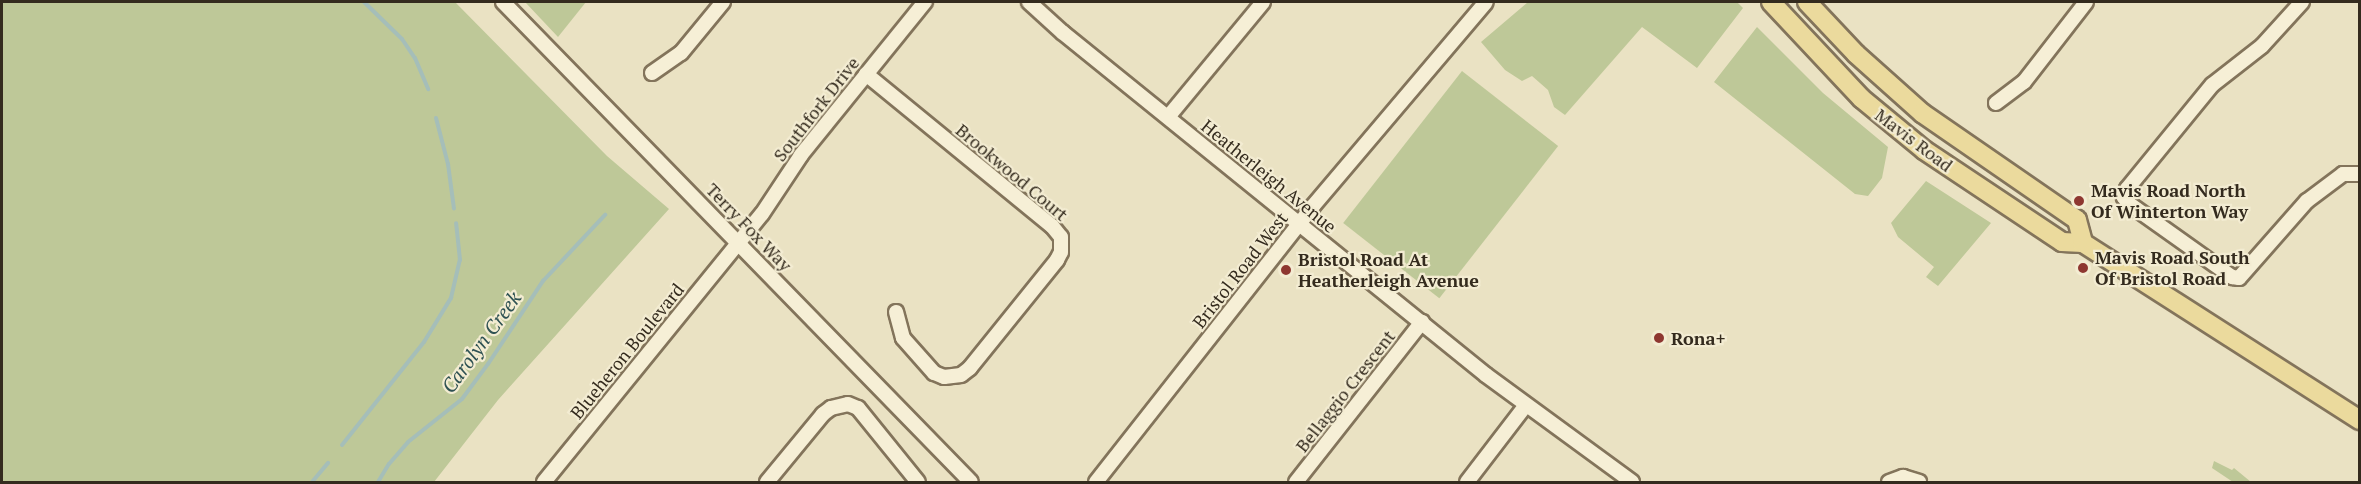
<!DOCTYPE html>
<style>
body{margin:0}
#map{position:relative;width:2361px;height:484px;overflow:hidden;background:#eae2c3;font-family:"PT Serif",serif}
div>[style]{position:absolute}
.green>*{inset:0;background:#bec898;transform-origin:0 0}
.stream>*{height:4px;margin:-2px;padding:0 2px;transform-origin:2px;border-radius:2px;background:#a5beb9}
.roads{filter:drop-shadow(2px 0 #83745b) drop-shadow(-2px 0 #83745b) drop-shadow(0 2px #83745b) drop-shadow(0 -2px #83745b)}
.minor>*{height:14px;margin:-7px;padding:0 7px;transform-origin:7px;border-radius:7px;background:#f6efd6}
.major>*{height:18px;margin:-9px;padding:0 9px;transform-origin:9px;border-radius:9px;background:#ebda9d}
.dots>*{width:16px;height:16px;translate:-50% -50%;box-sizing:border-box;border:3px solid #f3ecd2;border-radius:50%}
span{translate:-50% -50%;white-space:nowrap;text-align:center;line-height:1.15;-webkit-text-stroke:4.5px #f3ecd2;paint-order:stroke}
.street-label{font-size:18px;color:#342b1e}
.poi-label{font-size:18px;color:#342b1e;font-weight:700}
.left{translate:0 -50%;text-align:left}
.water-label{font-size:20px;color:#2f5253;font-style:italic}
.frame{position:absolute;inset:0;border:3px solid #342b1e;pointer-events:none}
</style>
<div id="map">
<div class="green">
<i style="clip-path:polygon(2px 2px,455px 2px,607px 156px,669px 209px,498px 400px,434px 482px,2px 482px)"></i>
<i style="clip-path:polygon(525px 2px,586px 2px,558px 37px)"></i>
<i style="clip-path:polygon(1528px 2px,1737px 2px,1743px 8px,1697px 68px,1642px 27px,1565px 115px,1554px 107px,1548px 90px,1532px 76px,1522px 81px,1505px 70px,1481px 42px)"></i>
<i style="clip-path:polygon(1757px 27px,1823px 93px,1888px 147px,1882px 178px,1868px 196px,1855px 194px,1714px 82px)"></i>
<i style="left:1462px;top:71px;width:122px;height:193px;rotate:38deg"></i>
<i style="clip-path:polygon(1926px 181px,1991px 223px,1938px 286px,1926px 277px,1934px 267px,1898px 237px,1891px 223px)"></i>
<i style="clip-path:polygon(2214px 461px,2232px 470px,2234px 468px,2251px 482px,2233px 482px,2212px 468px)"></i>
</div>
<div class="stream">
<i style="left:364px;top:2px;width:53px;rotate:44.2deg"></i>
<i style="left:402px;top:39px;width:23px;rotate:56deg"></i>
<i style="left:415px;top:58px;width:34px;rotate:67deg"></i>
<i style="left:436px;top:118px;width:48px;rotate:75.4deg"></i>
<i style="left:448px;top:164px;width:45px;rotate:82.4deg"></i>
<i style="left:342px;top:445px;width:132px;rotate:-51.5deg"></i>
<i style="left:424px;top:342px;width:52px;rotate:-58.5deg"></i>
<i style="left:451px;top:298px;width:39px;rotate:-77deg"></i>
<i style="left:460px;top:260px;width:37px;rotate:-96deg"></i>
<i style="left:312px;top:482px;width:25px;rotate:-50deg"></i>
<i style="left:378px;top:482px;width:21px;rotate:-59deg"></i>
<i style="left:389px;top:464px;width:29px;rotate:-49deg"></i>
<i style="left:408px;top:442px;width:69px;rotate:-38.5deg"></i>
<i style="left:462px;top:399px;width:44px;rotate:-53.4deg"></i>
<i style="left:488px;top:364px;width:100px;rotate:-56.5deg"></i>
<i style="left:543px;top:281px;width:91px;rotate:-46.8deg"></i>
</div>
<div class="roads">
<div class="minor">
<i style="left:503px;top:2px;width:670px;rotate:45.73deg"></i>
<i style="left:1029px;top:2px;width:45px;rotate:42.3deg"></i>
<i style="left:1062px;top:32px;width:545px;rotate:38.97deg"></i>
<i style="left:1486px;top:375px;width:181px;rotate:36.2deg"></i>
<i style="left:2302px;top:2px;width:59px;rotate:132.3deg"></i>
<i style="left:2262px;top:46px;width:63px;rotate:142deg"></i>
<i style="left:2212px;top:85px;width:134px;rotate:129.3deg"></i>
<i style="left:2127px;top:189px;width:9px;rotate:111deg"></i>
<i style="left:2124px;top:197px;width:7px;rotate:56deg"></i>
<i style="left:2128px;top:203px;width:128px;rotate:35.4deg"></i>
<i style="left:2232px;top:277px;width:7px;rotate:8deg"></i>
<i style="left:2239px;top:278px;width:103px;rotate:-48.6deg"></i>
<i style="left:2307px;top:201px;width:45px;rotate:-36.9deg"></i>
<i style="left:2343px;top:174px;width:17px"></i>
<i style="left:652px;top:73px;width:35px;rotate:-35deg"></i>
<i style="left:681px;top:53px;width:66px;rotate:-50.5deg"></i>
<i style="left:866px;top:74px;width:240px;rotate:39.3deg"></i>
<i style="left:1052px;top:226px;width:14px;rotate:51deg"></i>
<i style="left:1061px;top:237px;width:15px;rotate:90deg"></i>
<i style="left:1061px;top:252px;width:9px;rotate:117deg"></i>
<i style="left:1057px;top:260px;width:139px;rotate:128.9deg"></i>
<i style="left:970px;top:368px;width:11px;rotate:142deg"></i>
<i style="left:961px;top:375px;width:17px;rotate:173deg"></i>
<i style="left:944px;top:377px;width:11px;rotate:-158deg"></i>
<i style="left:934px;top:373px;width:47px;rotate:-131.5deg"></i>
<i style="left:903px;top:338px;width:27px;rotate:-105deg"></i>
<i style="left:1996px;top:103px;width:35px;rotate:-37deg"></i>
<i style="left:2024px;top:82px;width:101px;rotate:-52.2deg"></i>
<i style="left:1168px;top:117px;width:149px;rotate:-50.4deg"></i>
<i style="left:544px;top:482px;width:345px;rotate:-50.9deg"></i>
<i style="left:762px;top:214px;width:71px;rotate:-56.5deg"></i>
<i style="left:801px;top:155px;width:197px;rotate:-51deg"></i>
<i style="left:767px;top:482px;width:88px;rotate:-50.5deg"></i>
<i style="left:823px;top:414px;width:10px;rotate:-37deg"></i>
<i style="left:831px;top:408px;width:17px;rotate:-13deg"></i>
<i style="left:848px;top:404px;width:11px;rotate:22deg"></i>
<i style="left:858px;top:408px;width:95px;rotate:51deg"></i>
<i style="left:1096px;top:482px;width:351px;rotate:-51.8deg"></i>
<i style="left:1313px;top:206px;width:267px;rotate:-49.7deg"></i>
<i style="left:1296px;top:482px;width:204px;rotate:-51.8deg"></i>
<i style="left:1467px;top:482px;width:97px;rotate:-52.5deg"></i>
<i style="left:1889px;top:482px;width:15px;rotate:-20deg"></i>
<i style="left:1903px;top:477px;width:17px;rotate:17deg"></i>
</div>
<div class="major">
<i style="left:1771px;top:2px;width:132px;rotate:46.8deg"></i>
<i style="left:1861px;top:98px;width:82px;rotate:39.5deg"></i>
<i style="left:1924px;top:150px;width:166px;rotate:33.7deg"></i>
<i style="left:2062px;top:242px;width:21px;rotate:3deg"></i>
<i style="left:2083px;top:243px;width:329px;rotate:32.6deg"></i>
<i style="left:1807px;top:2px;width:71px;rotate:46.7deg"></i>
<i style="left:1856px;top:54px;width:89px;rotate:41.8deg"></i>
<i style="left:1922px;top:113px;width:188px;rotate:34.6deg"></i>
<i style="left:2077px;top:220px;width:24px;rotate:75deg"></i>
</div>
</div>
<div class="dots">
<i style="left:2079px;top:201px;background:#8e3730"></i>
<i style="left:2083px;top:268px;background:#8e3730"></i>
<i style="left:1286px;top:270px;background:#8e3730"></i>
<i style="left:1659px;top:338px;background:#8e3730"></i>
</div>
<div class="street-label">
<span style="left:816px;top:109px;rotate:-52deg">Southfork Drive</span>
<span style="left:1914px;top:140px;rotate:37deg">Mavis Road</span>
<span style="left:1012px;top:172px;rotate:40deg">Brookwood Court</span>
<span style="left:1269px;top:176px;rotate:39deg">Heatherleigh Avenue</span>
<span style="left:749px;top:227px;rotate:46deg">Terry Fox Way</span>
<span style="left:1240px;top:270px;rotate:-52deg">Bristol Road West</span>
<span style="left:627px;top:351px;rotate:-51deg">Blueheron Boulevard</span>
<span style="left:1345px;top:391px;rotate:-52deg">Bellaggio Crescent</span>
</div>
<div class="poi-label">
<span class="left" style="left:2091px;top:201px">Mavis Road North<br>Of Winterton Way</span>
<span class="left" style="left:2095px;top:268px">Mavis Road South<br>Of Bristol Road</span>
<span class="left" style="left:1298px;top:270px">Bristol Road At<br>Heatherleigh Avenue</span>
<span class="left" style="left:1671px;top:338px">Rona+</span>
</div>
<div class="water-label">
<span style="left:481px;top:342px;rotate:-54deg">Carolyn Creek</span>
</div>
<div class="frame"></div>
</div>
